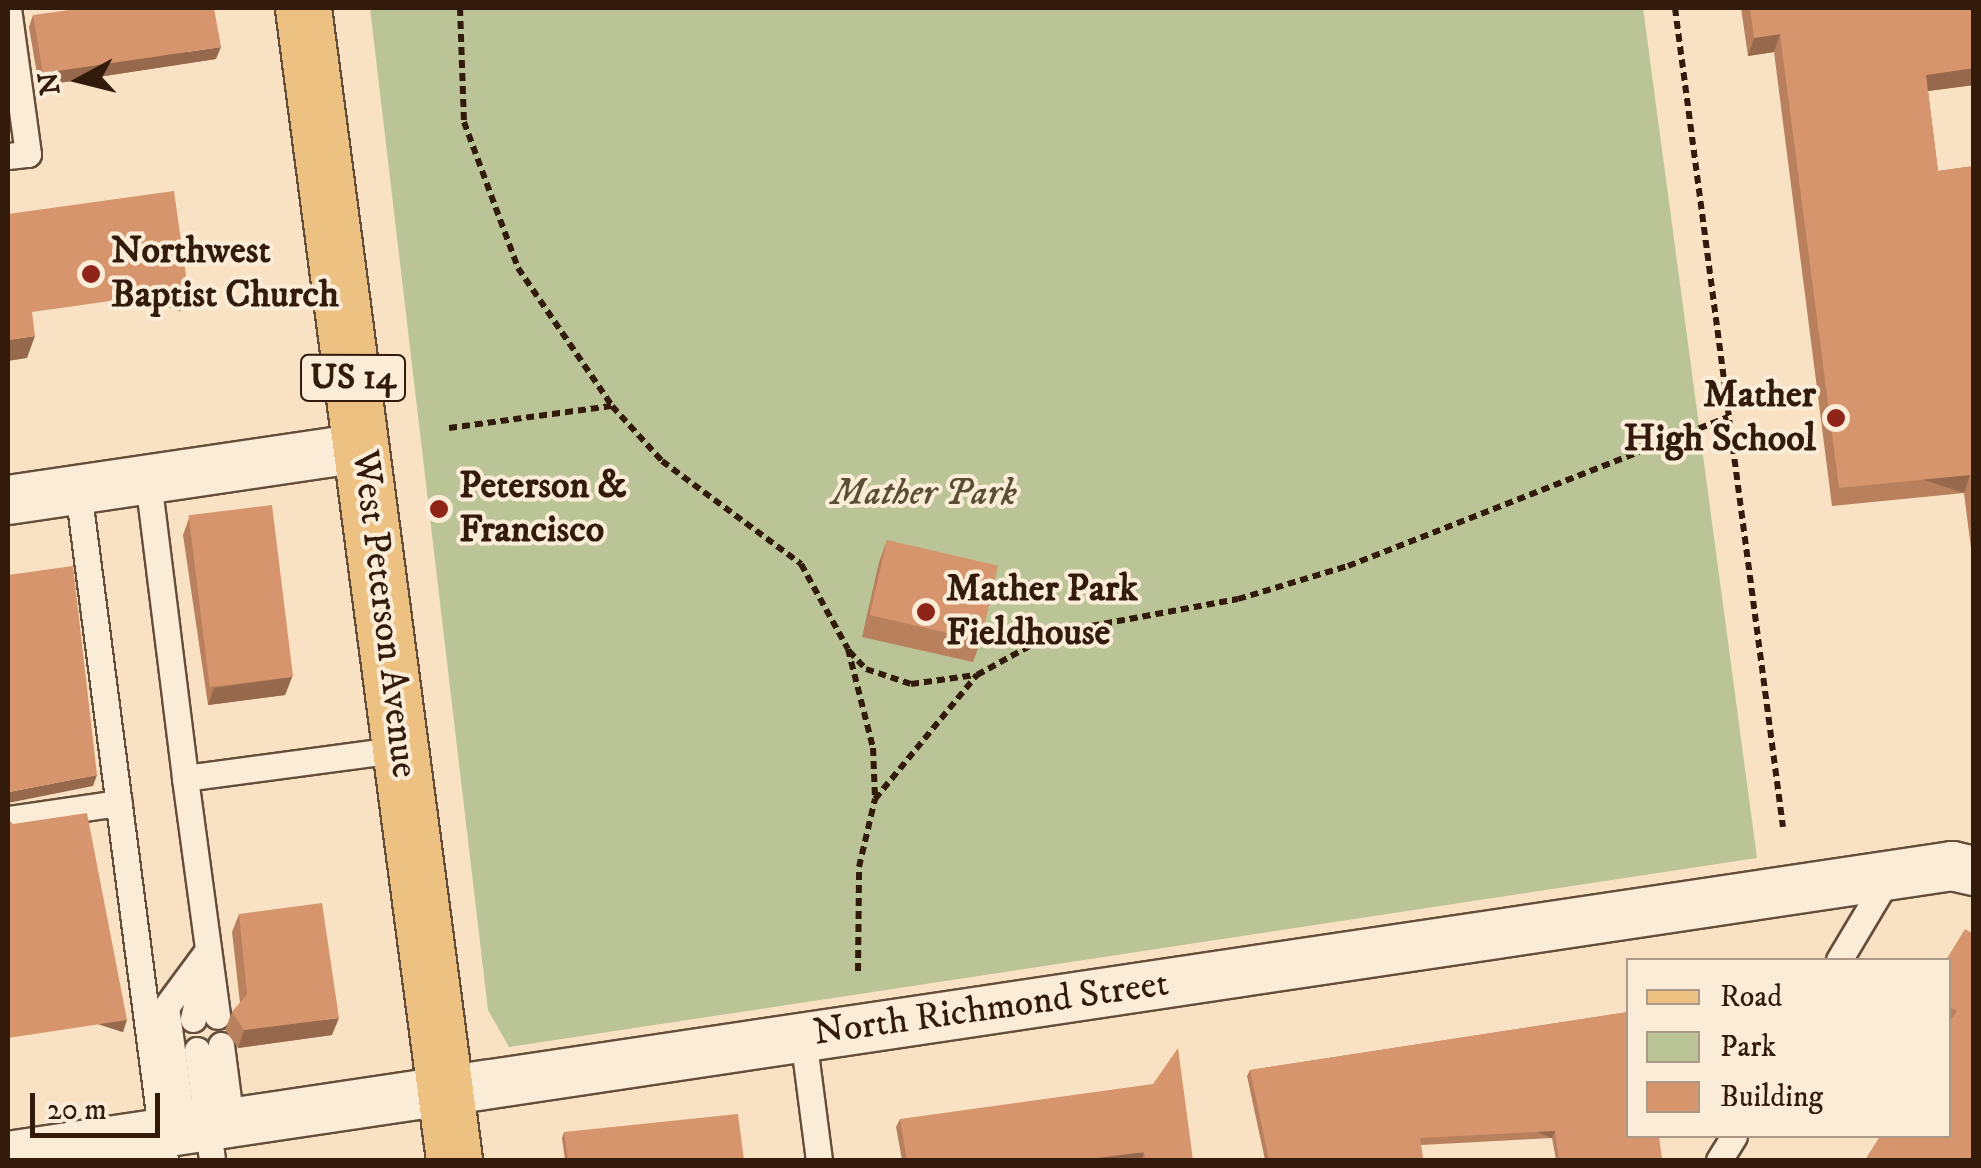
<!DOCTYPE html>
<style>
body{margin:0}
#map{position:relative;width:1981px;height:1168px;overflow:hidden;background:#f9e2c3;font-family:"IM FELL DW Pica",serif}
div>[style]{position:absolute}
.green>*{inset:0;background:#bac496}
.path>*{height:6px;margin-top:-3px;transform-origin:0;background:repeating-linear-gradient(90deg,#321b0b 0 8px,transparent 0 13px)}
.roads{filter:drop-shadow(2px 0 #644d39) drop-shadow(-2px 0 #644d39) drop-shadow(0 2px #644d39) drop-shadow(0 -2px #644d39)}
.service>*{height:25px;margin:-12.5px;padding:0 12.5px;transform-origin:12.5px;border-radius:12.5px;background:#fbecd8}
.minor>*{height:48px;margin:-24px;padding:0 24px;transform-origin:24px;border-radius:24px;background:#fbecd8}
.primary>*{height:55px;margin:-27.5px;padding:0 27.5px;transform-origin:27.5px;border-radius:27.5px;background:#ecc182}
.wall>*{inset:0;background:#b8805d}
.shaded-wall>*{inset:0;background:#96684c;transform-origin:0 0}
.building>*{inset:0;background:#d6956c;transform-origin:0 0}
.dots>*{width:28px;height:28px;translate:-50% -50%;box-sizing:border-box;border:5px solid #fbecd8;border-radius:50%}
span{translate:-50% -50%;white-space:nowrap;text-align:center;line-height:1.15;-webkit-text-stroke:8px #fbecd8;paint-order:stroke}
.shield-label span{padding:2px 8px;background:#fbecd8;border:2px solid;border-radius:8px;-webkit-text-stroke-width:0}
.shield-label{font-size:35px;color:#321b0b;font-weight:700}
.poi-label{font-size:38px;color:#321b0b;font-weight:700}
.left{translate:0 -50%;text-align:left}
.right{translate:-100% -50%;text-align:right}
.park-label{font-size:38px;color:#5b4e35;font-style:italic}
.street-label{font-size:38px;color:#321b0b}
.frame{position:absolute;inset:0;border:10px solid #321b0b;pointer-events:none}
.legend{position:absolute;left:1626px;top:958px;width:325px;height:180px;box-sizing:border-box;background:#fbecd8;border:2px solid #ab9886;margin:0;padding:12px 18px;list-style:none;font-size:30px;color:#321b0b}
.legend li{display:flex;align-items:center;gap:20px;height:50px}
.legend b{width:50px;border:2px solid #ab9886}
.north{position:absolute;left:30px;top:30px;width:100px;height:100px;-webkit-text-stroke:8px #fbecd8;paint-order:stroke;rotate:263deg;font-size:28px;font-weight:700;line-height:40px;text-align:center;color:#321b0b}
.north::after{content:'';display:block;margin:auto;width:35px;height:45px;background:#321b0b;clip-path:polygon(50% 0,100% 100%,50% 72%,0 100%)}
.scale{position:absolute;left:30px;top:1093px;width:130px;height:45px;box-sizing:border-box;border:5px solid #321b0b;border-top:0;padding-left:12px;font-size:30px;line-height:35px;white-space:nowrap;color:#321b0b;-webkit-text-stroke:8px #fbecd8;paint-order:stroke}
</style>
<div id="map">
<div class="green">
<i style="clip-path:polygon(370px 8px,1643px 8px,1757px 858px,509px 1047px,488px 1010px)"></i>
</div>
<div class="path">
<i style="left:460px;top:8px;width:114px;rotate:88deg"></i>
<i style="left:464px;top:122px;width:156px;rotate:69.7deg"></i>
<i style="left:518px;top:268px;width:167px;rotate:55.7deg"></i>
<i style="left:612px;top:406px;width:74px;rotate:47.7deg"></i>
<i style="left:662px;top:461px;width:173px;rotate:36.5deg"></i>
<i style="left:801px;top:564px;width:97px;rotate:61.1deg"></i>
<i style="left:848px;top:649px;width:102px;rotate:75.8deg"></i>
<i style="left:873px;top:748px;width:50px;rotate:87.7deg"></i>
<i style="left:1675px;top:8px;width:826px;rotate:82.49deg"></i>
<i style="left:449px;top:428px;width:164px;rotate:-7.7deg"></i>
<i style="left:849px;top:651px;width:25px;rotate:47deg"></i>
<i style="left:866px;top:669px;width:47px;rotate:18.4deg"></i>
<i style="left:911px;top:684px;width:65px;rotate:-8deg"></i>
<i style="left:858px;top:971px;width:104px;rotate:-89.4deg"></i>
<i style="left:859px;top:867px;width:70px;rotate:-76.8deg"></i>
<i style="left:875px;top:799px;width:161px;rotate:-50.6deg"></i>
<i style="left:977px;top:675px;width:87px;rotate:-28.9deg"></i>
<i style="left:1053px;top:633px;width:188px;rotate:-10.4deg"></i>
<i style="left:1238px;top:599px;width:115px;rotate:-16.7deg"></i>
<i style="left:1348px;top:566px;width:408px;rotate:-21.4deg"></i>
</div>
<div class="roads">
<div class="service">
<i style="left:8px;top:156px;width:20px;rotate:-6deg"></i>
<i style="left:28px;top:154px;width:147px;rotate:-97.8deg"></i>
<i style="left:148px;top:480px;width:300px;rotate:82.9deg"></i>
<i style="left:185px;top:778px;width:218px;rotate:-7.6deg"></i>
<i style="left:78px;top:490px;width:676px;rotate:82.6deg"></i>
<i style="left:185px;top:778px;width:240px;rotate:82.3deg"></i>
<i style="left:8px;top:819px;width:112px;rotate:-8.2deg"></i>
<i style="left:1839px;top:960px;width:98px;rotate:-59.2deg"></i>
<i style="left:193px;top:1019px;width:50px;rotate:-77.3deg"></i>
<i style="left:803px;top:1037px;width:124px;rotate:82.6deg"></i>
<i style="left:221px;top:1045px;width:78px;rotate:82.6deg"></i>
<i style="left:197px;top:1050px;width:111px;rotate:82.2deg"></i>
<i style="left:183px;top:1129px;width:123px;rotate:-97.9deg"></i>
<i style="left:166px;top:1007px;width:71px;rotate:-53.6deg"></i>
<i style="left:1719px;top:1160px;width:28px;rotate:-58deg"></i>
</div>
<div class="minor">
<i style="left:8px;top:500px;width:358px;rotate:-8.4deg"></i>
<i style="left:8px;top:1156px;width:1966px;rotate:-8.48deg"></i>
<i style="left:1952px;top:866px;width:23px;rotate:13deg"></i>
</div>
<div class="primary">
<i style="left:303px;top:8px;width:1162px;rotate:82.53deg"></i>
</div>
</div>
<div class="wall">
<i style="clip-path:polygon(1741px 8px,1974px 8px,1974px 85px,1928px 91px,1938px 171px,1974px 166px,1974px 572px,1964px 493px,1832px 506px,1774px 52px,1748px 56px)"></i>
<i style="clip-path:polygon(33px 15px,216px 59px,39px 86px,29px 27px)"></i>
<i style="clip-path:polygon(189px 518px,292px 677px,285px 695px,208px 705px,183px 535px)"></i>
<i style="clip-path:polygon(887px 540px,981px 640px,973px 662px,862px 637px,879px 562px)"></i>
<i style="clip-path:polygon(239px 914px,332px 1035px,238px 1048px,225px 1030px,232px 1012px,240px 1003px,232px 932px)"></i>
<i style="clip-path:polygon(1974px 934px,1974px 1160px,1950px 1022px,1948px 1021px,1948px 960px)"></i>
<i style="clip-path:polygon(1628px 1012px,1662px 1160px,1556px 1160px,1552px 1138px,1421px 1145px,1423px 1160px,1265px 1160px,1247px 1076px,1250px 1070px)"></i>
<i style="clip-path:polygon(900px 1119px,1193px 1160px,902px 1160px,896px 1127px)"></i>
<i style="clip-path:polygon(564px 1132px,744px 1160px,565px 1160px,562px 1138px)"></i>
</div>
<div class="shaded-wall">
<i style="clip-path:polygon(1780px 34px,1774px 52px,1748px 56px,1754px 38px)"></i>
<i style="clip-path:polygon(221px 47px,216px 59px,39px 86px,43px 73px)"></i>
<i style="clip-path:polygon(1974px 68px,1974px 85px,1920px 92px,1926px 75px)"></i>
<i style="left:188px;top:290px;width:23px;height:158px;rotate:110deg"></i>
<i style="clip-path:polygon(35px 336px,27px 358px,8px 361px,8px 340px)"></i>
<i style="left:1970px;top:475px;width:19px;height:132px;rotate:108deg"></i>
<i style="clip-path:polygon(292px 677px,285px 695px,208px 705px,214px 688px)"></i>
<i style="clip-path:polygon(97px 775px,93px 786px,8px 803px,9px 792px)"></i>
<i style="clip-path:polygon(339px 1018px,332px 1035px,238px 1048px,244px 1030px)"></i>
<i style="left:127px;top:1020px;width:13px;height:120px;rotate:108deg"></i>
<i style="left:1555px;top:1131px;width:8px;height:135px;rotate:113deg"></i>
<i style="clip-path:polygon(1144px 1152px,1141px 1160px,1080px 1160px)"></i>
</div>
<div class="building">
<i style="clip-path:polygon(84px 8px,214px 8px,221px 47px,43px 73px,33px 15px)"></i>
<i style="clip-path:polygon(1750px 8px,1974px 8px,1974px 68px,1926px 75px,1938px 171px,1974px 166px,1974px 502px,1970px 475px,1839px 488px,1780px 34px,1754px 38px)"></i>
<i style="clip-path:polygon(174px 191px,188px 290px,32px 312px,35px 336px,8px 340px,8px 214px)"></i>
<i style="left:272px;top:505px;width:173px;height:84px;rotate:83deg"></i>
<i style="left:887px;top:540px;width:114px;height:77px;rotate:13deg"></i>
<i style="clip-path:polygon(73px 566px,97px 775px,9px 792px,8px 794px,8px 575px)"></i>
<i style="clip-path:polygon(87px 813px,127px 1020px,8px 1038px,8px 819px,13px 824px)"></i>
<i style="clip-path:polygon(322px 903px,339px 1018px,244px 1030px,232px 1012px,247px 994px,239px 914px)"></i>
<i style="clip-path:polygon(1965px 929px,1974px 934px,1974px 1160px,1865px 1160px,1880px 1136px,1948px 1136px,1948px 1024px,1957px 1011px,1948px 1006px,1948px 960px,1946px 960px)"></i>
<i style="clip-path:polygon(1628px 1012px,1628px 1136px,1659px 1136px,1662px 1160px,1559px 1160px,1555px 1131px,1420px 1138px,1423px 1160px,1269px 1160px,1250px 1070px)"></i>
<i style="clip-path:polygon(1178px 1048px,1193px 1160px,1145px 1160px,1144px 1152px,1080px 1160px,907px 1160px,900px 1119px,1153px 1084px)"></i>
<i style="clip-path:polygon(738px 1114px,744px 1160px,568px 1160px,564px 1132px)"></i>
</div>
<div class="dots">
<i style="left:91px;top:274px;background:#8f2418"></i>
<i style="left:1836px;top:418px;background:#8f2418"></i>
<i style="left:439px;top:509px;background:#8f2418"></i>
<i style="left:926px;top:612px;background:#8f2418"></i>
</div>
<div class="shield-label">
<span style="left:353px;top:378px">US 14</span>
</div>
<div class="poi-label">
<span class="left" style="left:111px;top:274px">Northwest<br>Baptist Church</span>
<span class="right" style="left:1816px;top:418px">Mather<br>High School</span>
<span class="left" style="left:459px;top:509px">Peterson &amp;<br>Francisco</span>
<span class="left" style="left:946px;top:612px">Mather Park<br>Fieldhouse</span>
</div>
<div class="park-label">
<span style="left:924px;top:494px">Mather Park</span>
</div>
<div class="street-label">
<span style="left:384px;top:614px;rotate:83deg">West Peterson Avenue</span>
<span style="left:991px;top:1009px;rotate:-8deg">North Richmond Street</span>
</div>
<div class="frame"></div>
<ul class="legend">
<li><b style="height:12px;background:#ecc182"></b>Road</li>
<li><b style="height:28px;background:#bac496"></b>Park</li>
<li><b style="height:28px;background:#d6956c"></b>Building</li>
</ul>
<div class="north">N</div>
<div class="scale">20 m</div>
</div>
